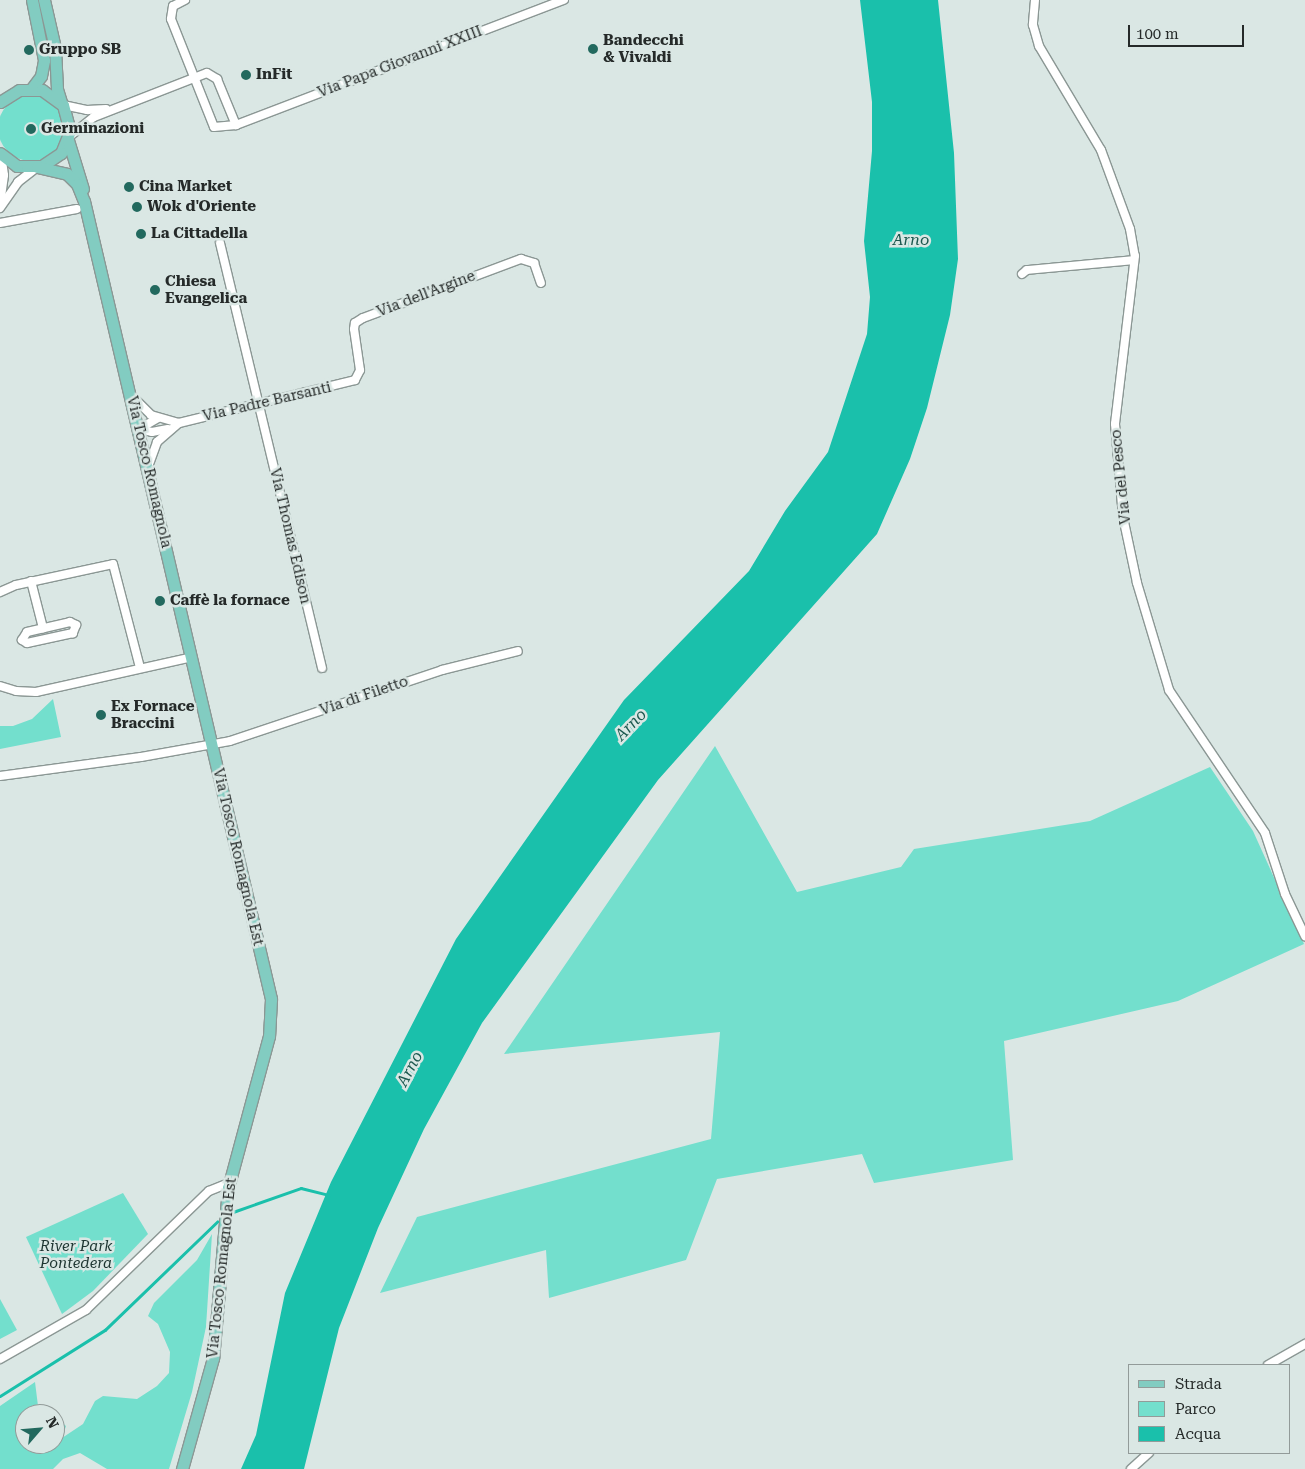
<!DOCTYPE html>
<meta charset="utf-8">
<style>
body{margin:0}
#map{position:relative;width:1305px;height:1469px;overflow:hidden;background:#dae7e4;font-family:"Roboto Serif",serif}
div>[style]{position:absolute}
.green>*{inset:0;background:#73dfcd}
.round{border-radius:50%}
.water>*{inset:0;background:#1ac0ab}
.stream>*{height:2.5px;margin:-1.25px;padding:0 1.25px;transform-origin:1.25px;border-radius:1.25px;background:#1ac0ab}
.roads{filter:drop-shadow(1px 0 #8b9794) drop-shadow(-1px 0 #8b9794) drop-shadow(0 1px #8b9794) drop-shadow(0 -1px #8b9794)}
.street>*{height:8px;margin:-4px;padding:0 4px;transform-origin:4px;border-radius:4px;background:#fff}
.primary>*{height:11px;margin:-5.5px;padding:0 5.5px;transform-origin:5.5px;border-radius:5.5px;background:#82ccc1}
.dots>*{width:14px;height:14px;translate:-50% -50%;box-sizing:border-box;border:2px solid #dae7e4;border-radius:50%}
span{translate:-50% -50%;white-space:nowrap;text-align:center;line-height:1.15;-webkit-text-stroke:5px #dae7e4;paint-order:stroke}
.poi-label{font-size:15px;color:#252a29;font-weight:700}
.left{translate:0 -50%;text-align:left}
.street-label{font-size:15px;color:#252a29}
.park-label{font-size:15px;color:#1d3531;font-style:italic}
.water-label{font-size:16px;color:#1c584f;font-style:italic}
.legend{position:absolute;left:1128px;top:1364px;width:162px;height:90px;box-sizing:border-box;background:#dae7e4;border:1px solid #929b99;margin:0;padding:6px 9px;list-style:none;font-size:15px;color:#252a29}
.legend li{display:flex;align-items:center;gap:10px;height:25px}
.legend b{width:25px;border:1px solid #929b99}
.north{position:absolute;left:15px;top:1404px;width:50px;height:50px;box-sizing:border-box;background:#dae7e4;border:1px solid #929b99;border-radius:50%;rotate:63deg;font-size:14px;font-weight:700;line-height:20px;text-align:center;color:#252a29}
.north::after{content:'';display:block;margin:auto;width:18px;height:22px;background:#22695e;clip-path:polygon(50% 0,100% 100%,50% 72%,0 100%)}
.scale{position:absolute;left:1128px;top:25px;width:116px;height:22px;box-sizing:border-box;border:2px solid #252a29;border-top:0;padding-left:6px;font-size:15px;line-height:18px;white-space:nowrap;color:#252a29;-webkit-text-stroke:4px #dae7e4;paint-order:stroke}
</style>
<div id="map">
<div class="green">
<i class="round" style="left:-2px;top:95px;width:66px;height:66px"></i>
<i style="clip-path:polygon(53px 699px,61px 737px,0 749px,0 726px,13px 726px,32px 719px)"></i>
<i style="clip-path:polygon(715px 746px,797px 892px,901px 867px,914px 849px,1090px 821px,1210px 767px,1253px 831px,1304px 944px,1178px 1001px,1004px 1041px,1013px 1160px,874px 1183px,862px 1154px,717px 1179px,686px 1260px,549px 1298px,546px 1250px,380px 1293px,417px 1217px,711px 1139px,720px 1032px,504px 1054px)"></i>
<i style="clip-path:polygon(123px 1193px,148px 1234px,93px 1291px,62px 1314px,26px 1237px)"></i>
<i style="clip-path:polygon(212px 1234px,206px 1327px,192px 1392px,169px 1469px,107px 1469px,80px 1453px,63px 1459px,53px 1469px,0 1469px,0 1406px,35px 1382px,38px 1406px,44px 1414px,25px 1414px,25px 1444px,55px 1444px,55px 1417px,66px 1426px,62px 1438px,83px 1424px,95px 1401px,103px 1396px,137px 1399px,157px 1386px,169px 1373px,170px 1352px,158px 1324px,148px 1316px,154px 1303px,197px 1260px)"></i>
<i style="clip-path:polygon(0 1299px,17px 1330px,0 1339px)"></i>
</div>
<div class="water">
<i style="clip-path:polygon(860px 0,938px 0,954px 153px,958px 259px,950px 315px,927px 408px,910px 459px,877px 534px,658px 780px,482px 1023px,424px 1129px,378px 1228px,339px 1328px,304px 1469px,241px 1469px,256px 1435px,285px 1293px,331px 1182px,456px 939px,624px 700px,749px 571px,785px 511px,828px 452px,867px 334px,870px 297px,864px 241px,872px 151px,872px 102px)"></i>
</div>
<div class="stream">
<i style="left:233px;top:1212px;width:72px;rotate:-19.4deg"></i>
<i style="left:301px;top:1188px;width:29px;rotate:14deg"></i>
<i style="left:0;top:1396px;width:124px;rotate:-32.2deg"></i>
<i style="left:105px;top:1330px;width:156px;rotate:-44deg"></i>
</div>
<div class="roads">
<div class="street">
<i style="left:185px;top:0;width:13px;rotate:153deg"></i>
<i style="left:173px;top:6px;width:13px;rotate:99deg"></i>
<i style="left:171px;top:19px;width:116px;rotate:68.3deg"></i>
<i style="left:214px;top:127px;width:22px;rotate:-5deg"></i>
<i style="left:236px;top:125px;width:351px;rotate:-20.9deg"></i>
<i style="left:1035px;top:0;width:25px;rotate:95deg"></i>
<i style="left:1033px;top:25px;width:22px;rotate:74deg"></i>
<i style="left:1039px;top:46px;width:121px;rotate:59.2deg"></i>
<i style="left:1101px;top:150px;width:84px;rotate:69.8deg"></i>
<i style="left:1130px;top:229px;width:27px;rotate:80deg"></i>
<i style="left:1135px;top:256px;width:169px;rotate:96.8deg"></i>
<i style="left:1115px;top:424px;width:93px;rotate:85.1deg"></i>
<i style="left:1123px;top:517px;width:67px;rotate:78deg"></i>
<i style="left:1137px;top:583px;width:112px;rotate:73.3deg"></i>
<i style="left:1169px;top:690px;width:172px;rotate:56.1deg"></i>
<i style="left:1265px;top:833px;width:64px;rotate:71.8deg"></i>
<i style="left:1285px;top:894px;width:47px;rotate:64.5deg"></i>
<i style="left:63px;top:105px;width:25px;rotate:12deg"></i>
<i style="left:87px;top:110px;width:19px;rotate:-3deg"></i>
<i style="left:69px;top:137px;width:32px;rotate:-39deg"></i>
<i style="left:94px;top:117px;width:121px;rotate:-21.3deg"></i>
<i style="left:207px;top:73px;width:12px;rotate:31deg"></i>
<i style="left:217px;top:79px;width:50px;rotate:67.6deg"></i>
<i style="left:0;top:204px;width:29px;rotate:-82deg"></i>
<i style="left:4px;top:175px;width:21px;rotate:-98deg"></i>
<i style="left:0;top:208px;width:32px;rotate:-55deg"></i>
<i style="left:18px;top:182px;width:24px;rotate:-38deg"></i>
<i style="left:0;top:223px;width:78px;rotate:-10.3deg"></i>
<i style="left:220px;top:243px;width:437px;rotate:76.5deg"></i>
<i style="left:1022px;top:274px;width:6px;rotate:-39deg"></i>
<i style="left:1027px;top:270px;width:107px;rotate:-5.3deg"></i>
<i style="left:133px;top:397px;width:25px;rotate:45deg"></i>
<i style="left:151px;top:415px;width:29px;rotate:16deg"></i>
<i style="left:139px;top:429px;width:13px;rotate:13deg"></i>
<i style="left:152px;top:432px;width:16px;rotate:-11deg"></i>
<i style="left:139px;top:429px;width:22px;rotate:-30deg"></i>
<i style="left:148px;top:467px;width:27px;rotate:-70deg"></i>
<i style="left:157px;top:442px;width:29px;rotate:-41deg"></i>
<i style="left:179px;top:423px;width:181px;rotate:-13.7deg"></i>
<i style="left:355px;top:380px;width:11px;rotate:-63deg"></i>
<i style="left:360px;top:370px;width:41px;rotate:-98.3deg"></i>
<i style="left:354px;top:329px;width:6px;rotate:-81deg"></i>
<i style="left:355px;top:323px;width:9px;rotate:-32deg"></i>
<i style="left:363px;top:318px;width:169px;rotate:-20.5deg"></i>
<i style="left:521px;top:259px;width:14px;rotate:17deg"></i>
<i style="left:534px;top:263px;width:21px;rotate:71deg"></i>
<i style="left:31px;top:581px;width:49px;rotate:75.7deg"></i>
<i style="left:0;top:592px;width:17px;rotate:-24deg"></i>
<i style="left:16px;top:585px;width:99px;rotate:-12.2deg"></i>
<i style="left:113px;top:564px;width:107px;rotate:75.4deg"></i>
<i style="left:70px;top:622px;width:7px;rotate:27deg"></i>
<i style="left:76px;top:625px;width:9px;rotate:111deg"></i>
<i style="left:73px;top:633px;width:47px;rotate:167.7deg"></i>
<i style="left:27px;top:643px;width:6px;rotate:-149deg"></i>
<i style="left:22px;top:640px;width:9px;rotate:-58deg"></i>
<i style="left:27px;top:632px;width:44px;rotate:-13.1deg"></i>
<i style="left:0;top:686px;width:17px;rotate:17deg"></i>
<i style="left:16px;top:691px;width:20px;rotate:3deg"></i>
<i style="left:36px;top:692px;width:160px;rotate:-12.6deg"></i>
<i style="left:0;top:776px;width:142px;rotate:-7.7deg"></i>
<i style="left:141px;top:757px;width:90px;rotate:-10.2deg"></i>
<i style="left:230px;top:741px;width:224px;rotate:-18.5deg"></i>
<i style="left:442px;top:670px;width:78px;rotate:-14deg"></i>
<i style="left:0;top:1359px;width:99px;rotate:-29.7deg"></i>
<i style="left:86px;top:1310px;width:171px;rotate:-44.1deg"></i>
<i style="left:209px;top:1191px;width:22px;rotate:-22deg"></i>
<i style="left:1268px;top:1365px;width:43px;rotate:-29.6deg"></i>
<i style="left:1131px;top:1469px;width:24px;rotate:-42deg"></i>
</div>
<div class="primary">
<i style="left:44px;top:0;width:49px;rotate:77.1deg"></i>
<i style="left:55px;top:48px;width:41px;rotate:87.2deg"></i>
<i style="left:57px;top:89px;width:14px;rotate:73deg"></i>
<i style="left:32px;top:88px;width:15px;rotate:-53deg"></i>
<i style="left:41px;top:76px;width:16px;rotate:-79deg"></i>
<i style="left:44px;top:60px;width:61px;rotate:-101.3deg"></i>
<i style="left:0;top:102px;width:22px;rotate:-32deg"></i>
<i style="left:19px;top:90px;width:23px"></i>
<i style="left:42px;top:90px;width:26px;rotate:36deg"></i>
<i style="left:63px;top:105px;width:27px;rotate:75deg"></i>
<i style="left:70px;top:131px;width:24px;rotate:112deg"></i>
<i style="left:61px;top:153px;width:23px;rotate:146deg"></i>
<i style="left:42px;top:166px;width:25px;rotate:180deg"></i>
<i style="left:17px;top:166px;width:21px;rotate:-143deg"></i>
<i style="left:68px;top:140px;width:51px;rotate:73deg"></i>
<i style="left:37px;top:167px;width:31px;rotate:13deg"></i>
<i style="left:67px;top:174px;width:14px;rotate:45deg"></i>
<i style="left:77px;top:184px;width:18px;rotate:68deg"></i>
<i style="left:84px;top:201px;width:820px;rotate:76.81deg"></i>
<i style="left:271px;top:999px;width:37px;rotate:93deg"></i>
<i style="left:269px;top:1036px;width:157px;rotate:105.1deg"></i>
<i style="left:228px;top:1188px;width:171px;rotate:95deg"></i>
<i style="left:213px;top:1358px;width:115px;rotate:105.6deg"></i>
</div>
</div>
<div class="dots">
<i style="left:593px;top:49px;background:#22695e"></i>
<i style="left:29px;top:50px;background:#22695e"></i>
<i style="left:246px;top:75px;background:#22695e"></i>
<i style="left:31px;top:129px;background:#22695e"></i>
<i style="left:129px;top:187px;background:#22695e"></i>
<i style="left:137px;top:207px;background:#22695e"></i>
<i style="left:141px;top:234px;background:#22695e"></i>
<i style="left:155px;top:290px;background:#22695e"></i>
<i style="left:160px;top:601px;background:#22695e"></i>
<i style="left:101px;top:715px;background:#22695e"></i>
</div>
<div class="poi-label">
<span class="left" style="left:603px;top:49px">Bandecchi<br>&amp; Vivaldi</span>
<span class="left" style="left:39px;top:50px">Gruppo SB</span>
<span class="left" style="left:256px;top:75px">InFit</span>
<span class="left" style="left:41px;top:129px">Germinazioni</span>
<span class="left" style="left:139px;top:187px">Cina Market</span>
<span class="left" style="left:147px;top:207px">Wok d'Oriente</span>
<span class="left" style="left:151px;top:234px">La Cittadella</span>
<span class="left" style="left:165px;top:290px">Chiesa<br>Evangelica</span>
<span class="left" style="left:170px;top:601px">Caffè la fornace</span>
<span class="left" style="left:111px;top:715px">Ex Fornace<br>Braccini</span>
</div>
<div class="street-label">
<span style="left:400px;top:62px;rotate:-21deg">Via Papa Giovanni XXIII</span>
<span style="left:426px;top:294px;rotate:-21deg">Via dell'Argine</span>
<span style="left:267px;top:402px;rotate:-13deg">Via Padre Barsanti</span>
<span style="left:149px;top:472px;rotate:77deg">Via Tosco Romagnola</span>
<span style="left:1121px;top:477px;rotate:-96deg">Via del Pesco</span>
<span style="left:290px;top:536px;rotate:77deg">Via Thomas Edison</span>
<span style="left:364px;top:696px;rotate:-19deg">Via di Filetto</span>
<span style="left:238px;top:857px;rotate:77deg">Via Tosco Romagnola Est</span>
<span style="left:222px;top:1268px;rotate:-84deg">Via Tosco Romagnola Est</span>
</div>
<div class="park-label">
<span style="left:76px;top:1255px">River Park<br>Pontedera</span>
</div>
<div class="water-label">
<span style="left:911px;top:240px">Arno</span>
<span style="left:631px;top:725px;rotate:-46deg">Arno</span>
<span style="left:410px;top:1069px;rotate:-62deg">Arno</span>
</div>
<ul class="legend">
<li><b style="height:6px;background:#82ccc1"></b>Strada</li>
<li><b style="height:14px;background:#73dfcd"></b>Parco</li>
<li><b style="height:14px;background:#1ac0ab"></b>Acqua</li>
</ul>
<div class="north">N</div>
<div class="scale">100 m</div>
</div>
